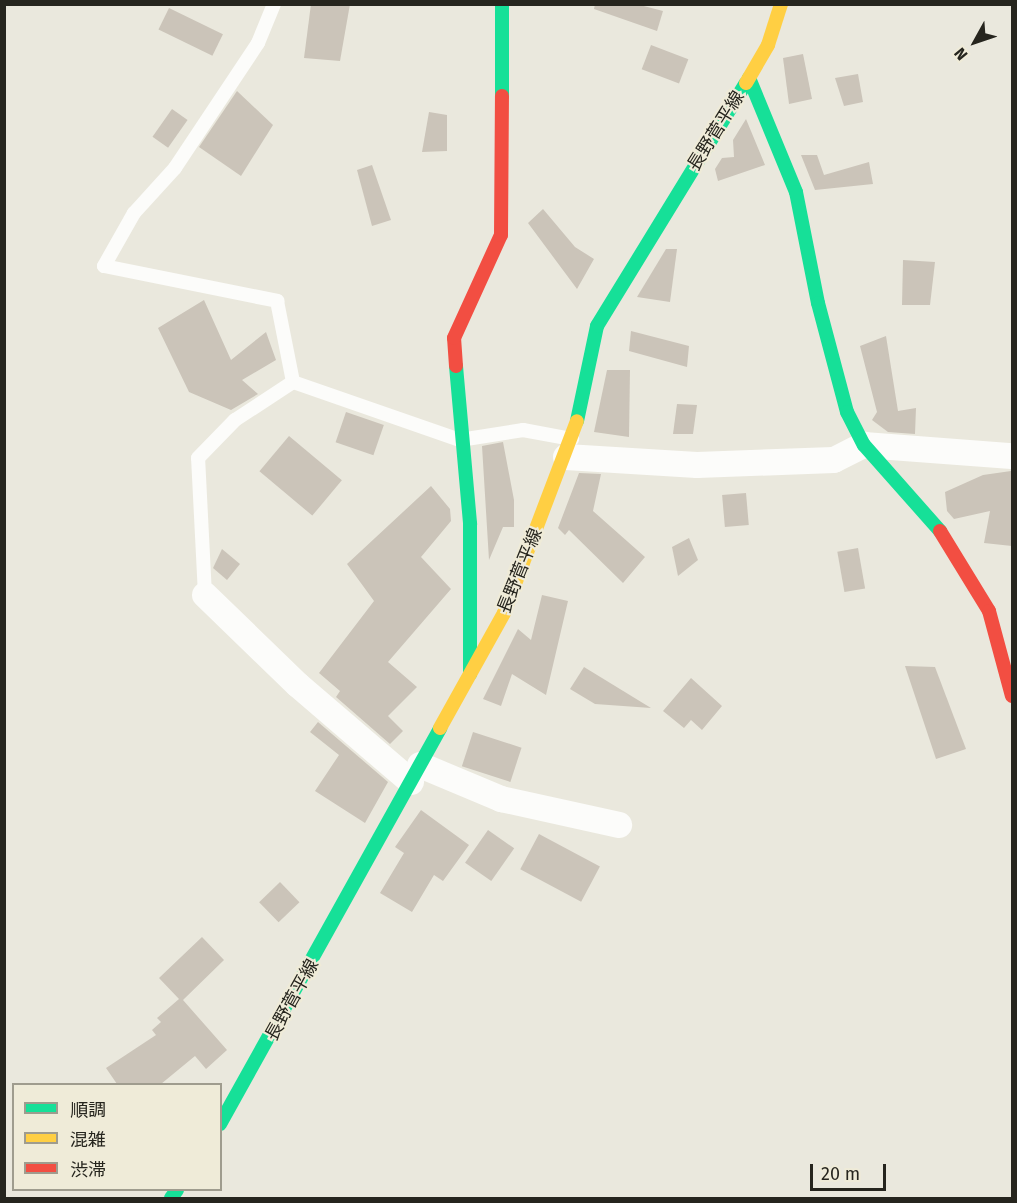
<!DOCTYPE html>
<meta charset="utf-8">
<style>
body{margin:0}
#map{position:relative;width:1017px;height:1203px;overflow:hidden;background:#eae8dd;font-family:"Fira Sans","Noto Sans JP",sans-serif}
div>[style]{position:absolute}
.building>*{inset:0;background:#cbc4b9;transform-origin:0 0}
.lane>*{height:14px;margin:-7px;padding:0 7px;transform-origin:7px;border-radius:7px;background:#fcfcfa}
.street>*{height:26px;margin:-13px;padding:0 13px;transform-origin:13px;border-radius:13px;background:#fcfcfa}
.fast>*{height:14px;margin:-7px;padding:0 7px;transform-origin:7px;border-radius:7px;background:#16e098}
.slow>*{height:14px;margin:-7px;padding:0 7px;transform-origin:7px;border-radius:7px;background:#ffcf43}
.jam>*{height:14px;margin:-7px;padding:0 7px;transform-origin:7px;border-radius:7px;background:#f24e42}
span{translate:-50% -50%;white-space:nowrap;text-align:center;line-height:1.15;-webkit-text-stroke:4.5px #efebd8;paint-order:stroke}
.street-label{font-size:18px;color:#26251e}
.frame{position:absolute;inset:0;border:6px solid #26251e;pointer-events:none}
.legend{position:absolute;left:12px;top:1083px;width:210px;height:108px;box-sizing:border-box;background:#efebd8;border:2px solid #9f9c8e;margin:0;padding:8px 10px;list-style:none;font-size:18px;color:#26251e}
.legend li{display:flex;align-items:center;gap:12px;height:30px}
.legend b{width:30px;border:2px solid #9f9c8e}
.north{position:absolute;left:945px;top:12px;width:60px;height:60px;-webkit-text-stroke:4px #efebd8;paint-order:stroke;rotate:230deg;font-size:16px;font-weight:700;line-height:24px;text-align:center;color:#26251e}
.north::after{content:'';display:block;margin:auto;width:21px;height:27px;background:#26251e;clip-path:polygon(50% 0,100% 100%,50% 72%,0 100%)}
.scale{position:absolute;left:810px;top:1164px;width:76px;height:27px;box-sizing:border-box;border:3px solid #26251e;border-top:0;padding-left:8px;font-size:18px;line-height:21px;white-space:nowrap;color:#26251e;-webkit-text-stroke:4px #efebd8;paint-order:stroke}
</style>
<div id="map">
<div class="building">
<i style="clip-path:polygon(311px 4px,350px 4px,340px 61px,304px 58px)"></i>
<i style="clip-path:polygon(595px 4px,636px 4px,663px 11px,657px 31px,594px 9px)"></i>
<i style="left:169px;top:8px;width:60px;height:24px;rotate:26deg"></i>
<i style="left:651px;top:45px;width:40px;height:26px;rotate:21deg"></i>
<i style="clip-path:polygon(803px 54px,812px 99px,789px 104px,783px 58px)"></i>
<i style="clip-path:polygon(858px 74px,863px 102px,844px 106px,835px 78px)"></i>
<i style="clip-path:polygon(237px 91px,273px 125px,241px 176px,199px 147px)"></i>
<i style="left:172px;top:109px;width:19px;height:34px;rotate:35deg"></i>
<i style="clip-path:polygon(429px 112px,447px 115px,447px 151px,422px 152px)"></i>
<i style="clip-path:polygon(746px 119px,765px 165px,718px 181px,715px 169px,722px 158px,734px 157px,733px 140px)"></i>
<i style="clip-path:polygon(801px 155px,817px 155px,824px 175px,869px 162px,873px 184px,815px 190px)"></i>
<i style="clip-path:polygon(372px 165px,391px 220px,372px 226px,357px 170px)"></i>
<i style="clip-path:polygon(543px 209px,575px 247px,594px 259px,577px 289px,528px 223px)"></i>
<i style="clip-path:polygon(666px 249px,677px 249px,670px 302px,637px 297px)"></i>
<i style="clip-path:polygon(903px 260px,935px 262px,930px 305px,902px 305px)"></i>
<i style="clip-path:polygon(204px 300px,231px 360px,266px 332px,276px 360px,242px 380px,258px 394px,231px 410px,189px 392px,158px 328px)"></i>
<i style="clip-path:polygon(631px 331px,689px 346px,687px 367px,629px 351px)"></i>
<i style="clip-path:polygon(886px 336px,898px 411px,916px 408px,915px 434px,888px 432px,872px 420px,877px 412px,860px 346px)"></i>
<i style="clip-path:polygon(607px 370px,630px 370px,629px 437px,594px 432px)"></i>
<i style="clip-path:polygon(677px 404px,697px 405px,693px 434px,673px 434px)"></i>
<i style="left:346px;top:412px;width:40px;height:32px;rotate:19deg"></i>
<i style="left:289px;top:436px;width:69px;height:46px;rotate:40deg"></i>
<i style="clip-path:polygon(503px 442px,514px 500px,514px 527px,503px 527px,489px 560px,482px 446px)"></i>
<i style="clip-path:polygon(1011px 471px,1012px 546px,984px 543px,990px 511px,954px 519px,947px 511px,945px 492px,983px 475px)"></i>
<i style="clip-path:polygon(579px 473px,601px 474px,593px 511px,645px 557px,623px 583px,569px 530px,565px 535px,558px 528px)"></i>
<i style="clip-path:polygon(431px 486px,450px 509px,451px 521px,421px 557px,451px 589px,388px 662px,417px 687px,388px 716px,403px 731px,390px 744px,336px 697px,340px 691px,319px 673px,374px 601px,347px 564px)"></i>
<i style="left:746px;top:493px;width:32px;height:24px;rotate:85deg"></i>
<i style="clip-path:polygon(689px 538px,698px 560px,678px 576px,672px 547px)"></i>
<i style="left:858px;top:548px;width:41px;height:21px;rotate:80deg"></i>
<i style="clip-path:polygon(222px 549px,240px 564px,227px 580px,213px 568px)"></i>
<i style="clip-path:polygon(542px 595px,568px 601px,546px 695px,512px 674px,501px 706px,483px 699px,518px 629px,531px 640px)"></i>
<i style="clip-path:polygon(905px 666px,935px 667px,966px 749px,936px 759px)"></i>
<i style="clip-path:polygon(584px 667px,651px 708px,595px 704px,570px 689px)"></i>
<i style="clip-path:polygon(691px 678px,722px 706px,702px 730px,691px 720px,684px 728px,663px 711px)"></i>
<i style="clip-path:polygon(318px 722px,388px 782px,365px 823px,315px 791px,339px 755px,310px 732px)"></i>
<i style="left:473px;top:732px;width:51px;height:36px;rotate:18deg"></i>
<i style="clip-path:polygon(421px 810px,469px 845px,443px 881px,434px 875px,412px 912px,380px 893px,404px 853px,395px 847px)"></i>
<i style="left:488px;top:830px;width:32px;height:40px;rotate:35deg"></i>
<i style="left:539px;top:834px;width:69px;height:40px;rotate:28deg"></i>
<i style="left:280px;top:882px;width:28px;height:29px;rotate:46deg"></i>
<i style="clip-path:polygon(202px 937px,224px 960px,183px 1000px,227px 1050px,206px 1069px,195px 1056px,161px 1084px,117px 1084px,106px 1068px,156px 1035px,152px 1030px,161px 1022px,157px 1018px,179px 999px,159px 978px)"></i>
</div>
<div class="lane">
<i style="left:274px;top:4px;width:42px;rotate:112.3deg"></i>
<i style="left:258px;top:43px;width:150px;rotate:123.6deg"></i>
<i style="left:175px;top:168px;width:61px;rotate:132.3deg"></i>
<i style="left:134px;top:213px;width:61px;rotate:119.5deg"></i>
<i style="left:104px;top:266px;width:177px;rotate:11.4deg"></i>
<i style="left:277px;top:301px;width:83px;rotate:78.8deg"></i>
<i style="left:293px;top:382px;width:177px;rotate:19.2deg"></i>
<i style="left:460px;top:440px;width:64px;rotate:-9deg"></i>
<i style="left:523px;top:430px;width:50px;rotate:10.4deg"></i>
<i style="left:205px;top:595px;width:137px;rotate:-92.9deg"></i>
<i style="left:198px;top:458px;width:53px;rotate:-45.8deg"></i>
<i style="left:235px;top:420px;width:69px;rotate:-33.2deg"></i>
</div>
<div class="street">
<i style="left:566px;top:457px;width:131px;rotate:3.5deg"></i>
<i style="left:697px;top:465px;width:137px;rotate:-2.1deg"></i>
<i style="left:834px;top:460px;width:34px;rotate:-27deg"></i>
<i style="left:864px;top:445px;width:148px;rotate:4.3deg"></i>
<i style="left:205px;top:595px;width:129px;rotate:44.1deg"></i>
<i style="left:298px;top:685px;width:149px;rotate:40.6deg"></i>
<i style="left:420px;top:765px;width:88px;rotate:22.8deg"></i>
<i style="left:501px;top:799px;width:121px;rotate:12.4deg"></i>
</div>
<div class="fast">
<i style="left:749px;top:78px;width:123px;rotate:67.6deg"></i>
<i style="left:796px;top:192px;width:113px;rotate:78.8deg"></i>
<i style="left:818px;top:303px;width:113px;rotate:75.1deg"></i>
<i style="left:847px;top:412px;width:37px;rotate:63deg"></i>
<i style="left:864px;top:445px;width:115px;rotate:48.5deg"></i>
<i style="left:502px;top:96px;width:92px;rotate:-90deg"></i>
<i style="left:456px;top:366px;width:159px;rotate:84.9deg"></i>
<i style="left:470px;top:524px;width:150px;rotate:90deg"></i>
<i style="left:577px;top:421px;width:97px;rotate:-78.1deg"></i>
<i style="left:597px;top:326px;width:285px;rotate:-58.5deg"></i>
<i style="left:220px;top:1124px;width:453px;rotate:-60.9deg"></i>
<i style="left:171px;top:1198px;width:10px;rotate:-53deg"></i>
</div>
<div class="slow">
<i style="left:746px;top:83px;width:44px;rotate:-59.9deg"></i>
<i style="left:768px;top:45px;width:43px;rotate:-72.4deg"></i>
<i style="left:440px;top:728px;width:132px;rotate:-60.9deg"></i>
<i style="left:504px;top:613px;width:205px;rotate:-69.2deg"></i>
</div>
<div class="jam">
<i style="left:456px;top:366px;width:28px;rotate:-94deg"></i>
<i style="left:454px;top:338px;width:113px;rotate:-65.5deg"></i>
<i style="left:501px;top:235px;width:139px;rotate:-89.6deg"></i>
<i style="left:940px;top:531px;width:94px;rotate:58.5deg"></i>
<i style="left:989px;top:611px;width:88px;rotate:74.9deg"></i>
</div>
<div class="street-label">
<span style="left:716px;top:131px;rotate:-58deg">長野菅平線</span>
<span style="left:520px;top:571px;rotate:-68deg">長野菅平線</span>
<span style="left:292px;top:1000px;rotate:-61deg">長野菅平線</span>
</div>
<div class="frame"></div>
<ul class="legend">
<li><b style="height:8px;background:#16e098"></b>順調</li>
<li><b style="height:8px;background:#ffcf43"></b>混雑</li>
<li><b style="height:8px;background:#f24e42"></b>渋滞</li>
</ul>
<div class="north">N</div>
<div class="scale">20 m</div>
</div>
